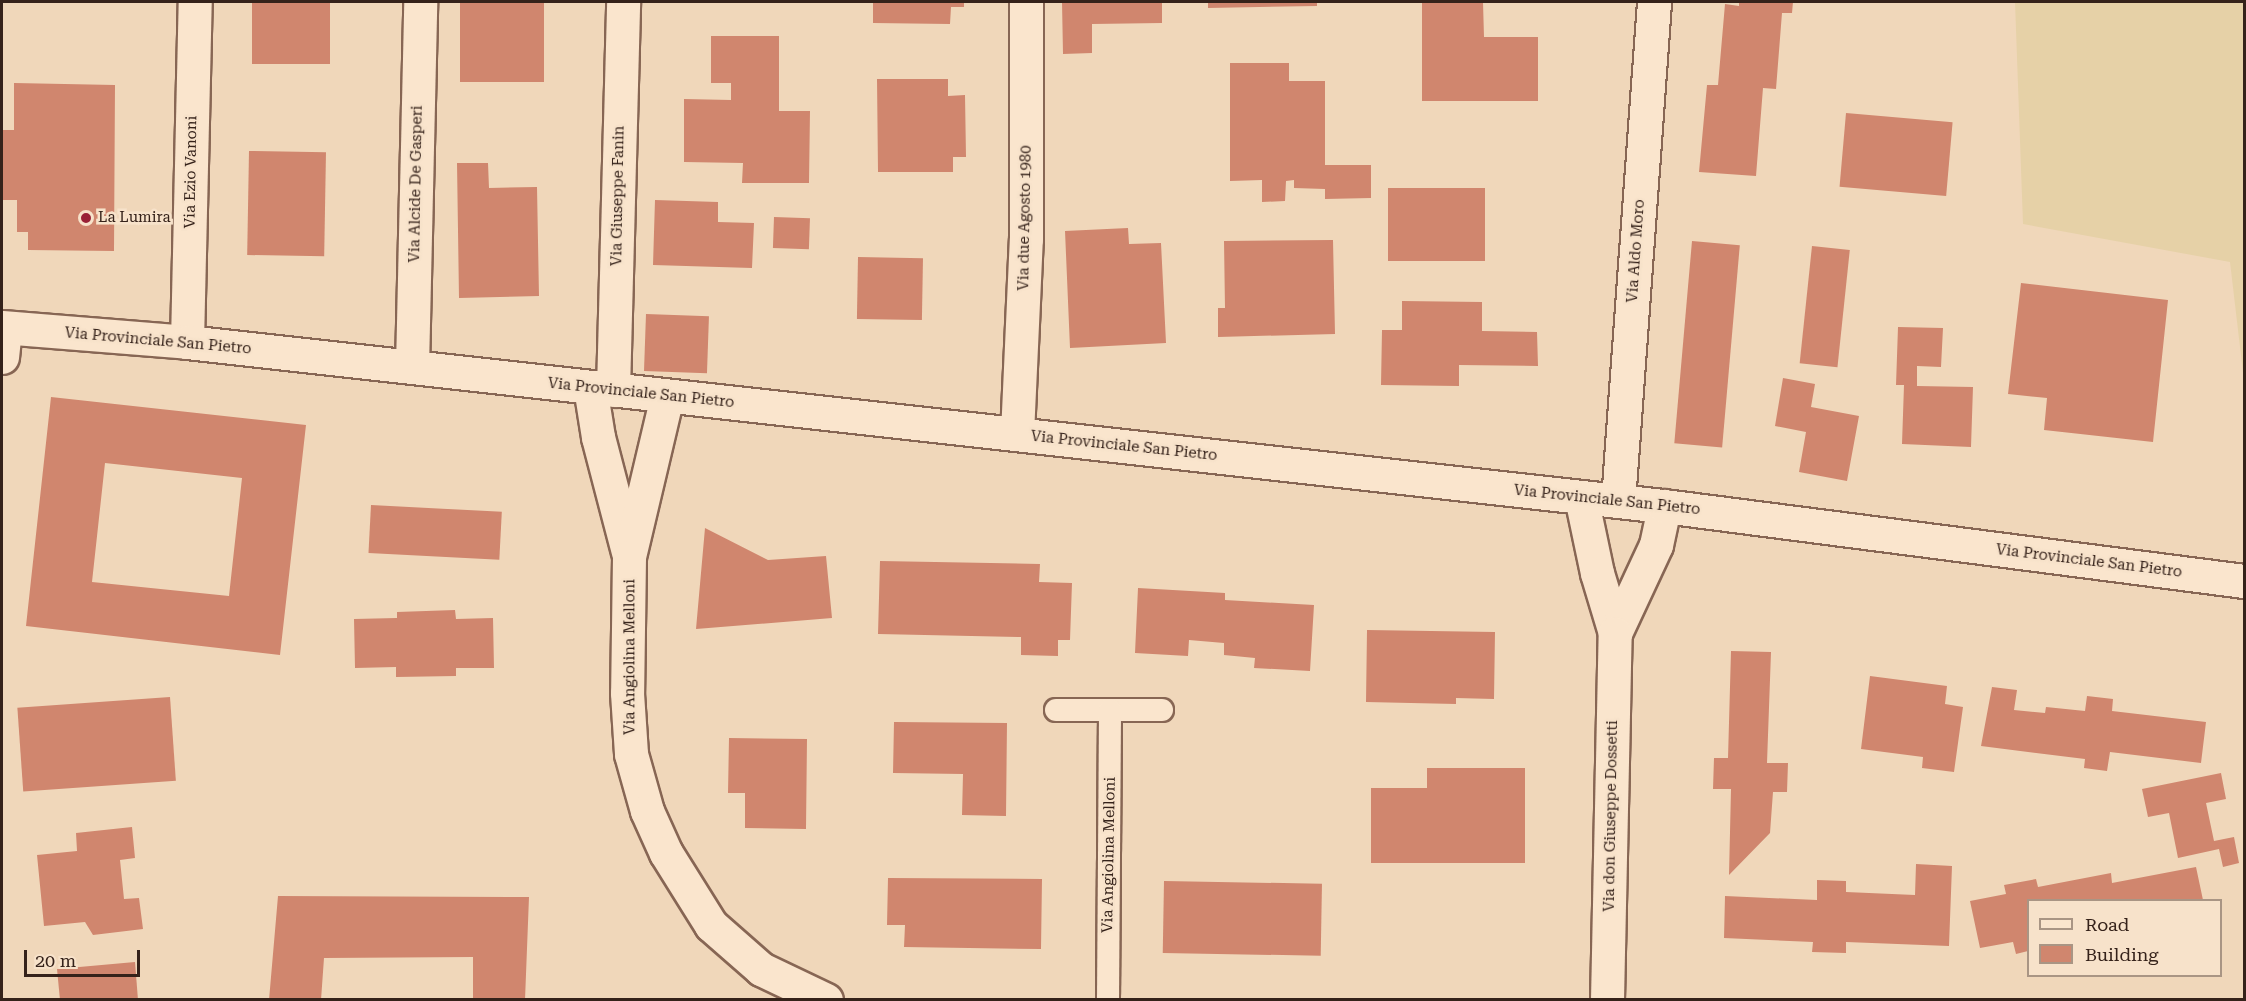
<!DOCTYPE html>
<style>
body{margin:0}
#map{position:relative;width:2246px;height:1001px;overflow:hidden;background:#f0d7ba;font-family:"Roboto Serif",serif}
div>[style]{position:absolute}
.farmland>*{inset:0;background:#e6d1a7}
.building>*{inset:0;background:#d0866e;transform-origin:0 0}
.roads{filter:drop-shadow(2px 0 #876654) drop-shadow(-2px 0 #876654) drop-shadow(0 2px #876654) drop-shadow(0 -2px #876654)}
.lane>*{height:22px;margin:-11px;padding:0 11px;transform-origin:11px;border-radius:11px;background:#fae5cd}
.street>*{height:33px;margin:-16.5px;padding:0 16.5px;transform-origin:16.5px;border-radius:16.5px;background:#fae5cd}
.secondary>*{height:33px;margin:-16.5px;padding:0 16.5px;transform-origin:16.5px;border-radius:16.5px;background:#fae5cd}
.dots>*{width:16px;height:16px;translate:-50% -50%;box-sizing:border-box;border:3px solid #f7e2ca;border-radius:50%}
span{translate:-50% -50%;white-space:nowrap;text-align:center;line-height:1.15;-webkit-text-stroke:5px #f7e2ca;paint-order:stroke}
.street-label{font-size:15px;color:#35221a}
.poi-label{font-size:15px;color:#35221a}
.left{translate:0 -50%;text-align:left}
.frame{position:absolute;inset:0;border:3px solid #35221a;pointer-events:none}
.legend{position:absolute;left:2027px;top:899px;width:195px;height:78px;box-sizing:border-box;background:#f7e2ca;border:2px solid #a99584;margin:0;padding:8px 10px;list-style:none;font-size:18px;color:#35221a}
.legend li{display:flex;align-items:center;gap:12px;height:30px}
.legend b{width:30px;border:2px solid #a99584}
.scale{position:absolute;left:24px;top:950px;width:116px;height:27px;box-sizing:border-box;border:3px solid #35221a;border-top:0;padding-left:8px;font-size:18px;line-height:21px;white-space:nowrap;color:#35221a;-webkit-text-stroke:4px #f7e2ca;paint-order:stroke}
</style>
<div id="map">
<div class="farmland">
<i style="clip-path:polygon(2015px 2px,2244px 2px,2244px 381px,2230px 262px,2023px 224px)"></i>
</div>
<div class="building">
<i style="left:252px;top:2px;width:78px;height:62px"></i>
<i style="left:460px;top:2px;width:84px;height:80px"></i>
<i style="clip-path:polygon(873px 2px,964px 2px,964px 7px,951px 7px,950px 24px,873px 23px)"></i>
<i style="clip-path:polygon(1062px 2px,1162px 2px,1162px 23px,1092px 24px,1092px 53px,1063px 54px)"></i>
<i style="clip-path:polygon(1208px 2px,1317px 2px,1317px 6px,1208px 8px)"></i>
<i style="clip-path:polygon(1422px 2px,1483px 2px,1484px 37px,1538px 37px,1538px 101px,1422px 101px)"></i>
<i style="clip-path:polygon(1739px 2px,1793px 2px,1792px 13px,1782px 13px,1776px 89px,1763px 88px,1756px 176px,1699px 172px,1707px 85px,1718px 85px,1725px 4px,1739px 6px)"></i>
<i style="clip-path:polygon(711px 36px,779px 36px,779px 111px,810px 111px,809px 183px,742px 183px,743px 163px,684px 162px,684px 99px,731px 100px,731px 83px,711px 83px)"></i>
<i style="clip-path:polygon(1230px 63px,1289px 63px,1289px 81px,1325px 81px,1325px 165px,1371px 165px,1371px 198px,1325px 199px,1325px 189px,1294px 188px,1294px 180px,1286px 181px,1285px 201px,1262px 202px,1262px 180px,1230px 181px)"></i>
<i style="clip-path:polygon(877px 79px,948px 79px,948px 96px,965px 95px,966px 157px,953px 157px,953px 172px,878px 172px)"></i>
<i style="clip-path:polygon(14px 83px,115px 85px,114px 251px,28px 250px,28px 232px,17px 232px,17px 200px,2px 200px,2px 130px,14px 130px)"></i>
<i style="left:1846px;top:113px;width:107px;height:74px;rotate:5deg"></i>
<i style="left:249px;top:151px;width:77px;height:104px;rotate:1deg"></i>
<i style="clip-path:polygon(457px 163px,488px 163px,489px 188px,537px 187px,539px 296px,459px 298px)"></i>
<i style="left:1388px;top:188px;width:97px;height:73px"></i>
<i style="clip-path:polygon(655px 200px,718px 202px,718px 222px,754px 223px,752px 268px,653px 265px)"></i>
<i style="left:774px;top:217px;width:36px;height:31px;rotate:2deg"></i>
<i style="clip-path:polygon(1128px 228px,1129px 244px,1161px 243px,1166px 343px,1070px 348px,1065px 231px)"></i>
<i style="clip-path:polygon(1333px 240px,1335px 334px,1218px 337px,1218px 308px,1225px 308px,1224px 241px)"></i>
<i style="left:1692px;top:241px;width:48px;height:203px;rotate:5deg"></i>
<i style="left:1812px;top:246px;width:38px;height:118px;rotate:6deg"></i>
<i style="left:858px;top:257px;width:65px;height:62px;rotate:1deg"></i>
<i style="clip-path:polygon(2021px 283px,2168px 300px,2153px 442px,2044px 430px,2047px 398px,2008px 394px)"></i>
<i style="clip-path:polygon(1402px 301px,1482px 302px,1482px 331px,1537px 332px,1538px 366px,1459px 365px,1459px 386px,1381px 385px,1382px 330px,1402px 330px)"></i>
<i style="left:646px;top:314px;width:63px;height:57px;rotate:2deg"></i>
<i style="clip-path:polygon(1898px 327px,1943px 328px,1941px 367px,1917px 366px,1917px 386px,1973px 387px,1971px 447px,1902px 444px,1904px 385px,1896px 385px)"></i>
<i style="clip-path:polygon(1783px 378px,1815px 384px,1811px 407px,1859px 416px,1847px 481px,1799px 472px,1806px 432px,1775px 426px)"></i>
<i style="clip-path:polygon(evenodd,51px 397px,306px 425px,280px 655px,26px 626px,51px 397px,105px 463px,242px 478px,229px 596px,92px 582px,105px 463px)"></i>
<i style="left:371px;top:505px;width:131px;height:48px;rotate:3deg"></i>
<i style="clip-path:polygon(705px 528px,768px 560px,826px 556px,832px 618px,696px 629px)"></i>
<i style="clip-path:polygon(880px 561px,1040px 564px,1039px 582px,1072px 583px,1070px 640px,1058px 640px,1058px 656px,1021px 655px,1021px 637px,878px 634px)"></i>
<i style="clip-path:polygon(1138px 588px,1225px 593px,1225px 600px,1314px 605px,1310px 671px,1254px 668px,1255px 658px,1224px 655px,1224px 643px,1189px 640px,1188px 656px,1135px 653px)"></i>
<i style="clip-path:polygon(455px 610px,456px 619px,493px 618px,494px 668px,456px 668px,456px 676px,396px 677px,396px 667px,355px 668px,354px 619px,397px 618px,397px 612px)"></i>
<i style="clip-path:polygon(1367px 630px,1495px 632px,1494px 699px,1456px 698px,1456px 704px,1366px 702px)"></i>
<i style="clip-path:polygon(1731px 651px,1771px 652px,1767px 763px,1788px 763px,1787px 792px,1773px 792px,1770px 833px,1729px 875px,1731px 789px,1713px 789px,1714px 758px,1728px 758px)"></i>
<i style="clip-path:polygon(1870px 676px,1947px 686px,1945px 704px,1963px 707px,1954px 772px,1922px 768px,1923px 757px,1861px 749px)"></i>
<i style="clip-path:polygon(1992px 687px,2017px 690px,2014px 710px,2045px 713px,2046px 707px,2085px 711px,2087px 696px,2113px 699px,2112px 711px,2206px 722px,2201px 763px,2110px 752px,2107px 771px,2084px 768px,2085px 759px,1981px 746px)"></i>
<i style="left:170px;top:697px;width:84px;height:153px;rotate:86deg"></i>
<i style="clip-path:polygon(894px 722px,1007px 723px,1006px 816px,962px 815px,963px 774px,893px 773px)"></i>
<i style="clip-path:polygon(729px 738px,807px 739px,806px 829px,745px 828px,745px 793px,728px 793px)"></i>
<i style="clip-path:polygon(1427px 768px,1525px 768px,1525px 863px,1371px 863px,1371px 788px,1427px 788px)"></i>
<i style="clip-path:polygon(2221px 773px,2226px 799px,2206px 803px,2214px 841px,2234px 837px,2239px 863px,2223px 867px,2219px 849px,2178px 858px,2169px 813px,2148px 817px,2142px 789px)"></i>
<i style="clip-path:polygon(132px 827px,135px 858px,120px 860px,124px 899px,139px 898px,143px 929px,93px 935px,85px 922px,44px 926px,37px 855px,77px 851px,76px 833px)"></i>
<i style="clip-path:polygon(1916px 864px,1952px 866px,1949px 946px,1846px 942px,1846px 953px,1812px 952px,1813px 942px,1724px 938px,1725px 896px,1817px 900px,1817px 880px,1846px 881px,1846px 892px,1915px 895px)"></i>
<i style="clip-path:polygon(2196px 867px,2203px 900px,2028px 900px,2028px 951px,2016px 954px,2013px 942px,1980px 948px,1970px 901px,2006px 894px,2004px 885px,2036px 879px,2038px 887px,2111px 873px,2112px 883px)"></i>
<i style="clip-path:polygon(888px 878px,1042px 879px,1041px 949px,904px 947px,905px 925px,887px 925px)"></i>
<i style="left:1164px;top:881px;width:158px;height:72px;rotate:1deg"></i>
<i style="clip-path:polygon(278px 896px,529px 897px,525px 1000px,473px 1000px,473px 957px,324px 958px,321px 1000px,269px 1000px)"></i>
<i style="clip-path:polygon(135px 962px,138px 1000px,60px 1000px,57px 969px)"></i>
</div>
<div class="roads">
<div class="lane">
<i style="left:1056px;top:710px;width:106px"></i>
<i style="left:1108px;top:1000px;width:290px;rotate:-89.6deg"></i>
</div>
<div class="street">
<i style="left:187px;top:342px;width:340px;rotate:-88.7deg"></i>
<i style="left:2px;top:357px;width:29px;rotate:-84deg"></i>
<i style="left:412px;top:367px;width:365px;rotate:-88.7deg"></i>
<i style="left:590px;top:387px;width:51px;rotate:80.9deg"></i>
<i style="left:598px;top:437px;width:119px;rotate:75.4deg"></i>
<i style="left:613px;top:390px;width:388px;rotate:-88.5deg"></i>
<i style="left:667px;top:396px;width:165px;rotate:103.3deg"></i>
<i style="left:629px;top:557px;width:136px;rotate:90.8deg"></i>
<i style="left:627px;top:693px;width:61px;rotate:86.2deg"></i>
<i style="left:631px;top:754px;width:59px;rotate:74.3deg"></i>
<i style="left:647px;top:811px;width:46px;rotate:65.7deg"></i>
<i style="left:666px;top:853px;width:85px;rotate:58deg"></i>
<i style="left:711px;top:925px;width:67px;rotate:41.3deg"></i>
<i style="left:761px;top:969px;width:72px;rotate:25.5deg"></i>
<i style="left:1017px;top:434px;width:195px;rotate:-87.4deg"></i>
<i style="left:1026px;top:239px;width:237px;rotate:-90deg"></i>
<i style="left:1581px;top:497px;width:78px;rotate:78.1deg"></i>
<i style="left:1597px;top:573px;width:63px;rotate:73.3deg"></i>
<i style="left:1615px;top:633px;width:97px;rotate:-65deg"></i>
<i style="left:1656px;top:545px;width:40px;rotate:-78deg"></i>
<i style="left:1618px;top:501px;width:500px;rotate:-85.87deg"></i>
<i style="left:1607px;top:1000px;width:367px;rotate:-88.8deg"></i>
</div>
<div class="secondary">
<i style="left:2px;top:327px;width:186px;rotate:4.6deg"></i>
<i style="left:187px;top:342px;width:1486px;rotate:6.34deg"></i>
<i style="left:1664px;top:506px;width:585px;rotate:7.37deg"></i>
</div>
</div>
<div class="dots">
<i style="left:86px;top:218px;background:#992136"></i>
</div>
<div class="street-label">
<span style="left:191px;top:172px;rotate:-89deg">Via Ezio Vanoni</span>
<span style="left:416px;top:184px;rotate:-89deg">Via Alcide De Gasperi</span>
<span style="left:618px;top:196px;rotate:-89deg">Via Giuseppe Fanin</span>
<span style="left:1025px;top:218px;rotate:-89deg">Via due Agosto 1980</span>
<span style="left:1636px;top:251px;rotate:-86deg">Via Aldo Moro</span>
<span style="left:158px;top:341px;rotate:5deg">Via Provinciale San Pietro</span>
<span style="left:641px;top:393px;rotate:6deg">Via Provinciale San Pietro</span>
<span style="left:1124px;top:446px;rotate:6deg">Via Provinciale San Pietro</span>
<span style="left:1607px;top:500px;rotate:6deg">Via Provinciale San Pietro</span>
<span style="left:2089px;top:561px;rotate:7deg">Via Provinciale San Pietro</span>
<span style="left:630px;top:657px;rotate:-90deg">Via Angiolina Melloni</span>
<span style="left:1611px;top:816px;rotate:-89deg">Via don Giuseppe Dossetti</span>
<span style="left:1109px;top:855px;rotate:-89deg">Via Angiolina Melloni</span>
</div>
<div class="poi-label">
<span class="left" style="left:98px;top:218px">La Lumira</span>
</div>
<div class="frame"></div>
<ul class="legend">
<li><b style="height:8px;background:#fae5cd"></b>Road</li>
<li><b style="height:16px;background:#d0866e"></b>Building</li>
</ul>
<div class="scale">20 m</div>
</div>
